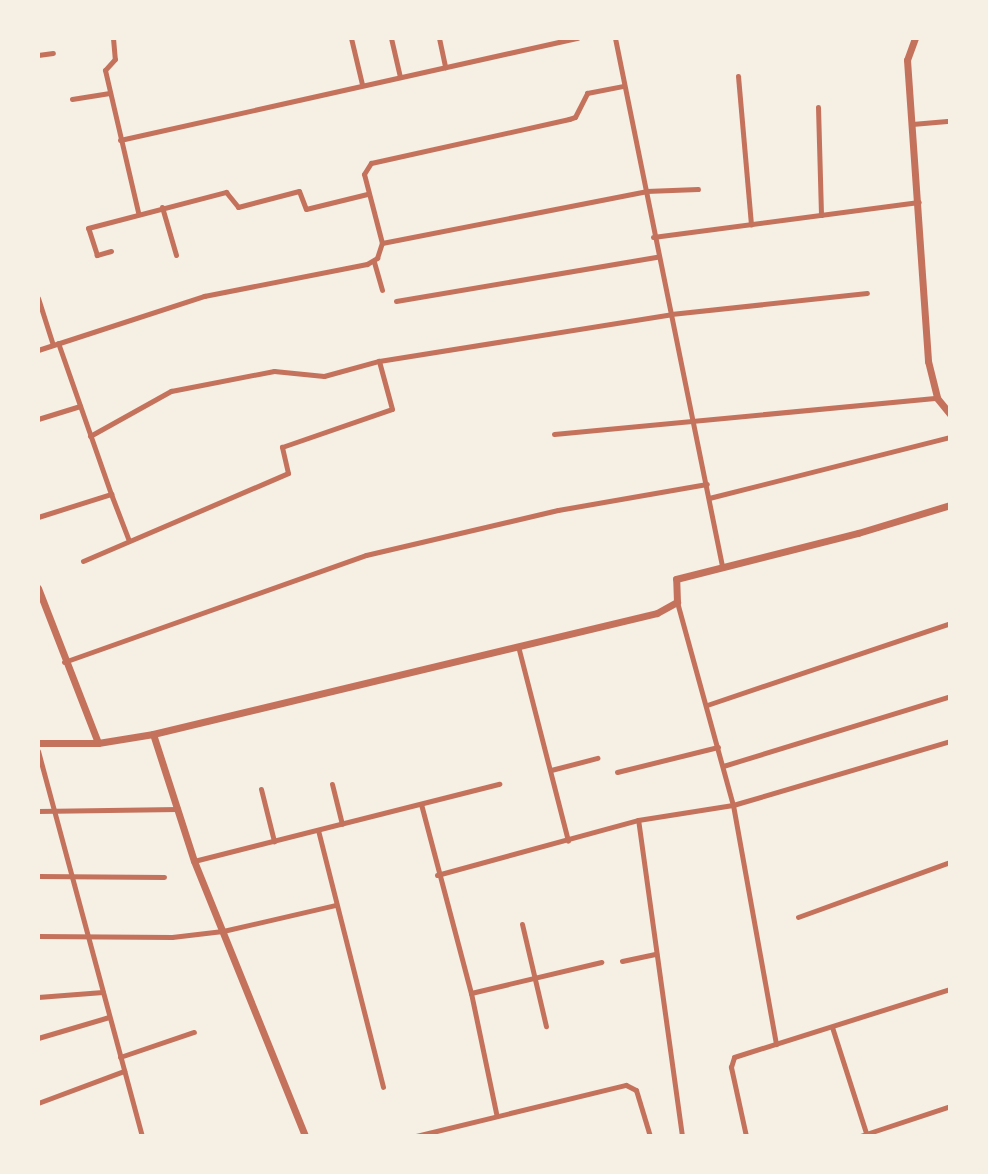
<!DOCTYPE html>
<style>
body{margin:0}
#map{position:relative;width:988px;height:1174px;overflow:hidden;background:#f6efe4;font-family:"Varela Round",sans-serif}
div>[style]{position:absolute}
.minor>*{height:5px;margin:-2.5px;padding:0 2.5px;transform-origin:2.5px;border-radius:2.5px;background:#c5725c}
.tertiary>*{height:7px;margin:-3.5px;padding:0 3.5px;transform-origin:3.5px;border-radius:3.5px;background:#c5725c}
span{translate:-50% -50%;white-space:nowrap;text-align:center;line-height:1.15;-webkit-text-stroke:6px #f6efe4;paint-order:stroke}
.frame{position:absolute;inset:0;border:40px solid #f6efe4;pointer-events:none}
</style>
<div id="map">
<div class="minor">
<i style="left:113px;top:38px;width:21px;rotate:85deg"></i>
<i style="left:115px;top:59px;width:15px;rotate:132deg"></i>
<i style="left:105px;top:70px;width:146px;rotate:76.9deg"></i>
<i style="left:351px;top:38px;width:47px;rotate:76.6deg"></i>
<i style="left:391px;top:38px;width:39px;rotate:77deg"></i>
<i style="left:439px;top:38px;width:30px;rotate:78deg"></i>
<i style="left:615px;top:38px;width:539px;rotate:78.54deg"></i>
<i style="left:38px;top:55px;width:15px;rotate:-8deg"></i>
<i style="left:738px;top:76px;width:149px;rotate:85deg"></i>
<i style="left:72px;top:99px;width:38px;rotate:-9deg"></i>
<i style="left:818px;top:107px;width:108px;rotate:88.4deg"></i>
<i style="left:912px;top:124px;width:38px;rotate:-5deg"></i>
<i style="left:120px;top:140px;width:469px;rotate:-12.6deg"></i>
<i style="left:162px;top:207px;width:50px;rotate:73.7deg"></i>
<i style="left:653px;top:237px;width:268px;rotate:-7.5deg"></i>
<i style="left:382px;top:243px;width:71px;rotate:-104.6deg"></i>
<i style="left:364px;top:174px;width:13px;rotate:-58deg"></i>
<i style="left:371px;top:163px;width:203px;rotate:-12.5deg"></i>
<i style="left:569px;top:119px;width:6px;rotate:-18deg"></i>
<i style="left:575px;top:117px;width:27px;rotate:-63deg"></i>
<i style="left:587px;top:93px;width:36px;rotate:-11deg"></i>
<i style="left:111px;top:251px;width:15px;rotate:164deg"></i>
<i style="left:97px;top:255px;width:28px;rotate:-108deg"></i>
<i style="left:88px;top:228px;width:143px;rotate:-14.6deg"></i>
<i style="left:226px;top:192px;width:19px;rotate:51deg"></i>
<i style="left:238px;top:207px;width:63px;rotate:-14.7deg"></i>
<i style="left:299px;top:191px;width:19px;rotate:69deg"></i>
<i style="left:306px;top:209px;width:63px;rotate:-13.8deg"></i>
<i style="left:374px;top:262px;width:29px;rotate:74deg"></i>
<i style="left:38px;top:298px;width:49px;rotate:72.3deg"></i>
<i style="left:396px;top:301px;width:265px;rotate:-9.6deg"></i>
<i style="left:38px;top:350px;width:175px;rotate:-18deg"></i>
<i style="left:204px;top:296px;width:166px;rotate:-11.1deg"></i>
<i style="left:367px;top:264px;width:12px;rotate:-31deg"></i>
<i style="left:377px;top:258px;width:16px;rotate:-72deg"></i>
<i style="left:382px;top:243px;width:269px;rotate:-11.1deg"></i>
<i style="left:646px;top:191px;width:52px;rotate:-2.2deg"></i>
<i style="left:38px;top:419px;width:44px;rotate:-17.2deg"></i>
<i style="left:554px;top:434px;width:385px;rotate:-5.4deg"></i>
<i style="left:90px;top:436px;width:93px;rotate:-29.1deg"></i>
<i style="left:171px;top:391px;width:105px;rotate:-11deg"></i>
<i style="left:274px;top:371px;width:50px;rotate:5.7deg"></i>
<i style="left:324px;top:376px;width:57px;rotate:-15.3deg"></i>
<i style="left:379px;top:361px;width:296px;rotate:-9.1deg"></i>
<i style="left:671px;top:314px;width:197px;rotate:-6.1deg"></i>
<i style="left:111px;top:494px;width:50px;rotate:69deg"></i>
<i style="left:709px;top:498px;width:249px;rotate:-14.2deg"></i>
<i style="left:38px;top:517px;width:77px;rotate:-17.5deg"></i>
<i style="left:111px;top:494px;width:160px;rotate:-109.3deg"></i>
<i style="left:83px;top:561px;width:223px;rotate:-23.2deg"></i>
<i style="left:288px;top:473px;width:27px;rotate:-103deg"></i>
<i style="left:282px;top:447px;width:116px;rotate:-19.1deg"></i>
<i style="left:392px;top:409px;width:50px;rotate:-105.2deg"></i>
<i style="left:677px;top:602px;width:211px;rotate:74.6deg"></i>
<i style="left:733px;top:805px;width:243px;rotate:79.8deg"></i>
<i style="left:518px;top:646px;width:201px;rotate:75.6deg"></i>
<i style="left:64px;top:662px;width:320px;rotate:-19.5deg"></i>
<i style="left:366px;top:555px;width:197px;rotate:-13.2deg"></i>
<i style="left:558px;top:510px;width:151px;rotate:-9.9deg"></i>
<i style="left:707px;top:705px;width:256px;rotate:-18.6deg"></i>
<i style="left:38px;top:751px;width:399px;rotate:74.9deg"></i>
<i style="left:723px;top:766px;width:238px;rotate:-17.1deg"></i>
<i style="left:551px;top:770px;width:48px;rotate:-14.6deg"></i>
<i style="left:617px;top:772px;width:104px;rotate:-13.9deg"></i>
<i style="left:332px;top:784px;width:41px;rotate:76deg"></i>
<i style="left:261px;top:789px;width:54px;rotate:76deg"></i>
<i style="left:421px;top:804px;width:196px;rotate:75.2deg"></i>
<i style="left:471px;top:993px;width:123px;rotate:78.2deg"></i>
<i style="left:38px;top:811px;width:140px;rotate:-0.8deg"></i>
<i style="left:318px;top:830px;width:265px;rotate:75.8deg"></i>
<i style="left:194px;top:861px;width:315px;rotate:-14.2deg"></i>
<i style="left:437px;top:875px;width:208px;rotate:-15.3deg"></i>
<i style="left:38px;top:876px;width:126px;rotate:0.5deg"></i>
<i style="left:798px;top:917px;width:162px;rotate:-19.9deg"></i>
<i style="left:522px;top:924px;width:105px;rotate:76.8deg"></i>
<i style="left:38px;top:936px;width:134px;rotate:0.4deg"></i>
<i style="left:172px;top:937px;width:51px;rotate:-6.7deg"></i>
<i style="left:223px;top:931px;width:116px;rotate:-13deg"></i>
<i style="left:622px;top:961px;width:35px;rotate:-12deg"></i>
<i style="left:471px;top:993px;width:134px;rotate:-13.4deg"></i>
<i style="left:38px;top:997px;width:65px;rotate:-4.4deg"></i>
<i style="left:832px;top:1027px;width:114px;rotate:72.2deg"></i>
<i style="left:38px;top:1038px;width:74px;rotate:-16.5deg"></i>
<i style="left:120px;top:1057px;width:78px;rotate:-18.7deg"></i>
<i style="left:38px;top:1103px;width:92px;rotate:-20.4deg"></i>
<i style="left:416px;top:1136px;width:216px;rotate:-13.7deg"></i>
<i style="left:626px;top:1085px;width:11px;rotate:27deg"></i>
<i style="left:636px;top:1090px;width:48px;rotate:73.1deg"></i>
<i style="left:682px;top:1136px;width:319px;rotate:-97.9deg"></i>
<i style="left:638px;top:820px;width:96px;rotate:-9deg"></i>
<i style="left:733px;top:805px;width:226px;rotate:-16.4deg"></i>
<i style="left:746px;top:1136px;width:71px;rotate:-102.3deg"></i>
<i style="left:731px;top:1067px;width:10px;rotate:-73deg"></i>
<i style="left:734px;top:1057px;width:226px;rotate:-17.5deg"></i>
<i style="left:860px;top:1136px;width:95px;rotate:-18.4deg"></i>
</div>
<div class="tertiary">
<i style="left:915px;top:38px;width:23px;rotate:110deg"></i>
<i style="left:907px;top:60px;width:302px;rotate:86deg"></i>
<i style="left:928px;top:361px;width:38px;rotate:76deg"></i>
<i style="left:937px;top:398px;width:21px;rotate:51deg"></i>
<i style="left:38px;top:588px;width:166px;rotate:68.8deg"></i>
<i style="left:153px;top:734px;width:133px;rotate:72.1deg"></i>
<i style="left:194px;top:861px;width:297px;rotate:68deg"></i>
<i style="left:38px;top:743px;width:60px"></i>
<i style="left:98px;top:743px;width:56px;rotate:-9.3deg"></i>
<i style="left:153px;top:734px;width:518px;rotate:-13.5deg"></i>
<i style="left:657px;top:613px;width:23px;rotate:-29deg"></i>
<i style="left:677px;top:602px;width:23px;rotate:-92deg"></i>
<i style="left:676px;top:579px;width:188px;rotate:-14.2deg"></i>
<i style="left:858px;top:533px;width:96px;rotate:-16.9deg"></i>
</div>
<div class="frame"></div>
</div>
